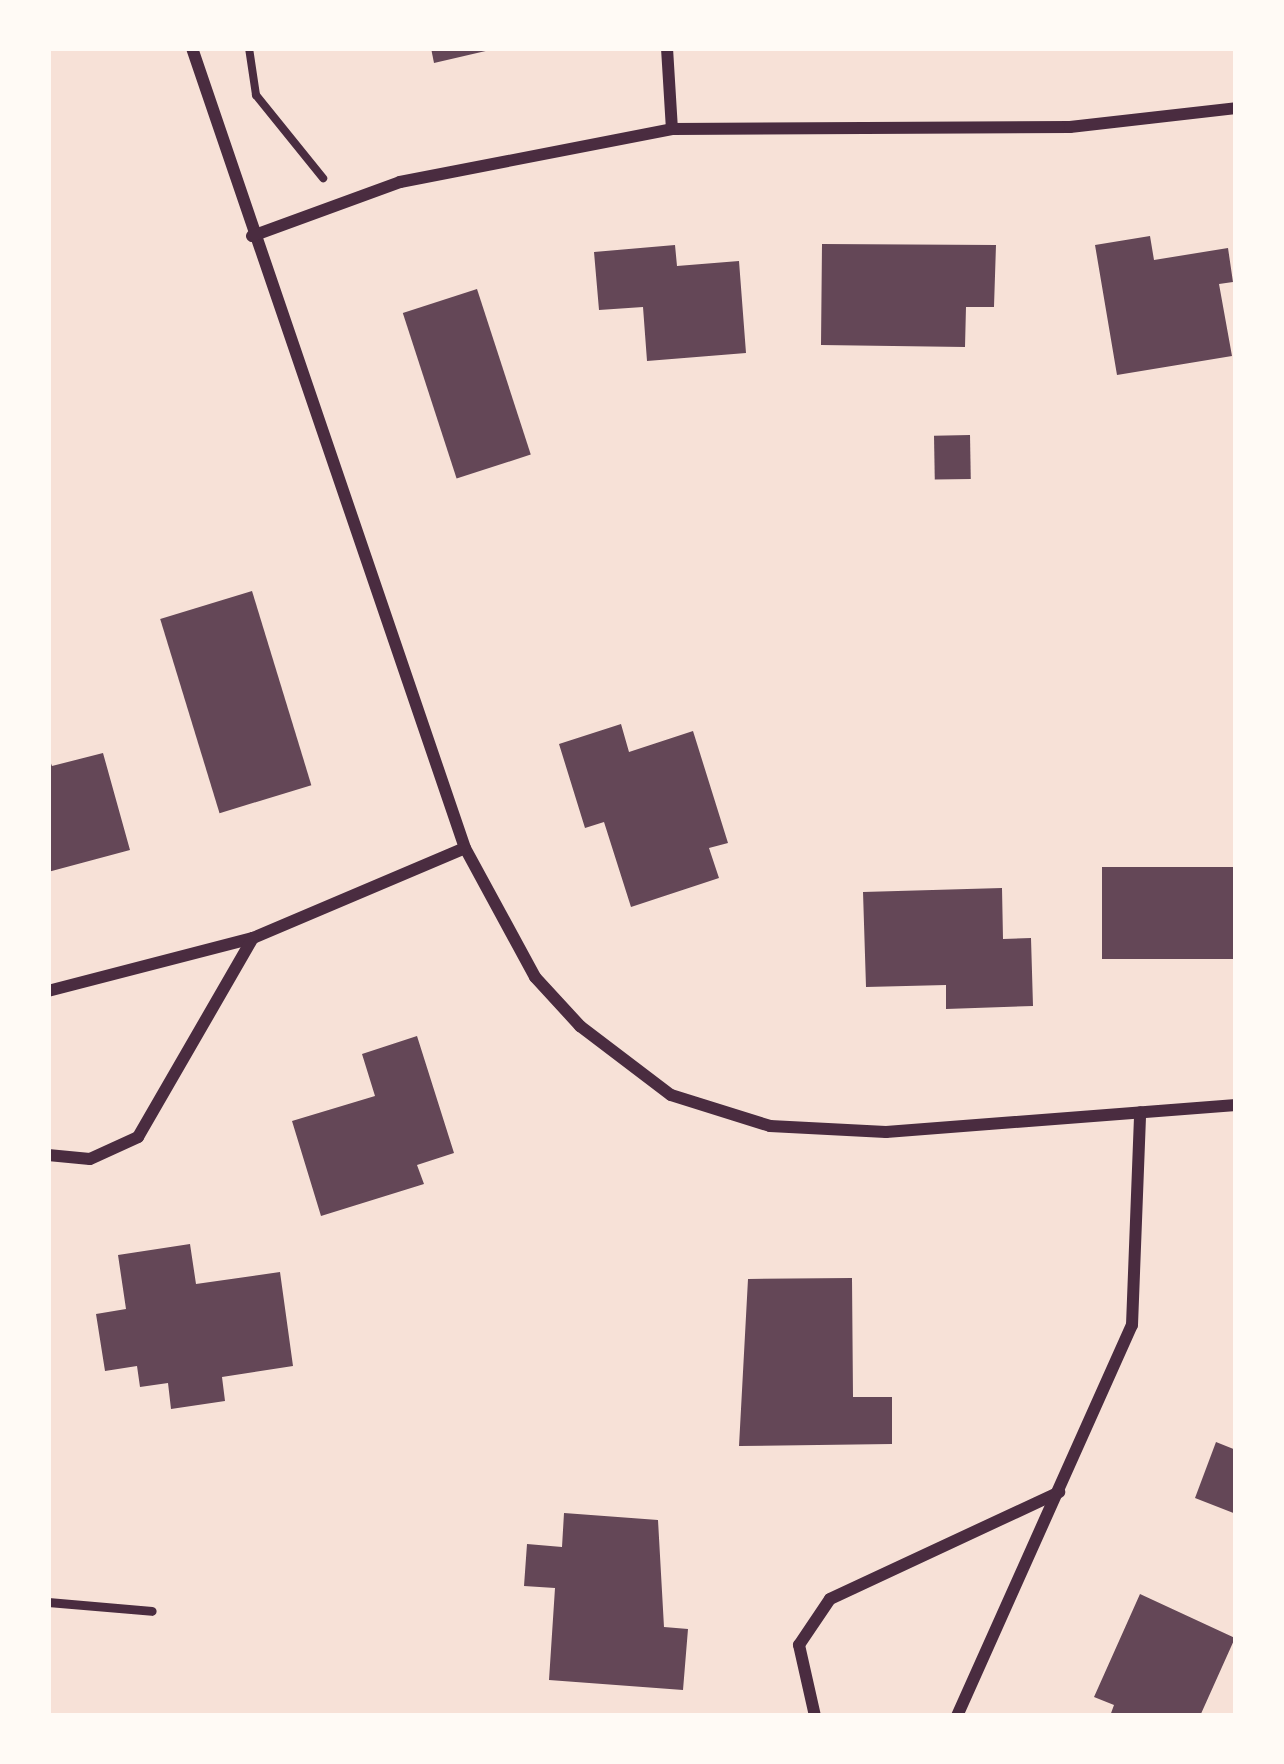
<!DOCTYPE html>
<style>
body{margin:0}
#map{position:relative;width:1284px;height:1764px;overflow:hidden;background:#f7e1d7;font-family:"Noto Sans",sans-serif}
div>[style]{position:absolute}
.building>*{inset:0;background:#644757;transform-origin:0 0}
.path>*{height:8px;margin:-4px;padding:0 4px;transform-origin:4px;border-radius:4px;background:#4a2c40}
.service>*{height:9px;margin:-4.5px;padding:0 4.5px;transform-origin:4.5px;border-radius:4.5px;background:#4a2c40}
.minor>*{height:12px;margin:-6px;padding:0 6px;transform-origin:6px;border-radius:6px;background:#4a2c40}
span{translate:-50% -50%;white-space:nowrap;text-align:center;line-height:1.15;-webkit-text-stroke:9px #fffaf5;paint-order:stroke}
.frame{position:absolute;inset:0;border:51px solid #fffaf5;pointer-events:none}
</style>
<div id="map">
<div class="building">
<i style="clip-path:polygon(431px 48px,489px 48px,490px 50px,434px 63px)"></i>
<i style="clip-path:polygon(1150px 236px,1154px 260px,1228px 248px,1233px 282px,1219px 284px,1232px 356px,1117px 375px,1095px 245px)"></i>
<i style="clip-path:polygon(822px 244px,996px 245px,994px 307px,966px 307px,965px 347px,821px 345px)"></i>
<i style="clip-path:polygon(675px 245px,677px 266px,739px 261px,746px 353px,647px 361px,643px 307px,599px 310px,594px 252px)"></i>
<i style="left:477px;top:289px;width:174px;height:78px;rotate:72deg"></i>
<i style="left:970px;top:435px;width:44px;height:36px;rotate:89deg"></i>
<i style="left:252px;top:591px;width:203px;height:96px;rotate:73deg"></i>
<i style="clip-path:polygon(621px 724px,629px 752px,693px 731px,728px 843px,709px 848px,719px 878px,631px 907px,604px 822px,585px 828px,559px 744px)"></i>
<i style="clip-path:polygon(103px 753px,130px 850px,48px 872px,48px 756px,52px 766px)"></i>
<i style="left:1236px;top:867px;width:92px;height:134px;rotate:90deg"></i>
<i style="clip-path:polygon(1002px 888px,1003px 939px,1031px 938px,1033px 1006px,946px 1009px,946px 985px,866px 987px,863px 892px)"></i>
<i style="clip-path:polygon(417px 1036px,454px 1153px,417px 1165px,424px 1184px,321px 1216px,292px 1121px,375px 1096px,362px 1054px)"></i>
<i style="clip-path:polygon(190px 1244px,196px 1284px,280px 1272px,293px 1366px,222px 1377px,225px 1401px,171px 1409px,168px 1383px,140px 1387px,137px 1366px,105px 1371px,96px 1314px,126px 1309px,118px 1255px)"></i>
<i style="clip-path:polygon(852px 1278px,853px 1397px,892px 1397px,892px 1444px,739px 1446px,748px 1279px)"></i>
<i style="clip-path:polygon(1216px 1442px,1236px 1450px,1236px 1514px,1195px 1498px)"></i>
<i style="clip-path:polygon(564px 1513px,658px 1520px,664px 1627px,688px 1629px,683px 1690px,549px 1680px,555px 1588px,524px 1586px,527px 1544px,562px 1547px)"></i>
<i style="clip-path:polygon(1140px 1594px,1235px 1638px,1200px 1716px,1110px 1716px,1114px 1705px,1094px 1697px)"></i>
</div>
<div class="path">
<i style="left:249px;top:48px;width:48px;rotate:81.5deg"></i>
<i style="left:256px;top:95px;width:107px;rotate:51.1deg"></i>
</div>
<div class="service">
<i style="left:48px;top:1602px;width:104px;rotate:4.9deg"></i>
</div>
<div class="minor">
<i style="left:192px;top:48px;width:845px;rotate:71.16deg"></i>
<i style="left:465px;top:848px;width:147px;rotate:61.5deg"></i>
<i style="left:535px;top:977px;width:67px;rotate:47.4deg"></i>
<i style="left:580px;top:1026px;width:114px;rotate:37.2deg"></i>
<i style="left:671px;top:1095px;width:104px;rotate:17.4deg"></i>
<i style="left:770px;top:1126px;width:116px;rotate:3deg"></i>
<i style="left:886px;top:1132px;width:351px;rotate:-4.4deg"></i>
<i style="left:667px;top:48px;width:81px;rotate:86.5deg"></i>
<i style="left:252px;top:236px;width:158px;rotate:-20deg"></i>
<i style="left:400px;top:182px;width:277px;rotate:-11deg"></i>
<i style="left:672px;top:129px;width:398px;rotate:-0.3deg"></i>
<i style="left:1070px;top:127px;width:167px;rotate:-6.5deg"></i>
<i style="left:48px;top:991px;width:212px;rotate:-14.5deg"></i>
<i style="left:253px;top:938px;width:230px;rotate:-23deg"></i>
<i style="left:48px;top:1155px;width:42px;rotate:5.4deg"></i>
<i style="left:90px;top:1159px;width:53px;rotate:-24.6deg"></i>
<i style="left:138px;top:1137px;width:230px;rotate:-60deg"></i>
<i style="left:815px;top:1716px;width:73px;rotate:-102.7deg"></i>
<i style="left:799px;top:1645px;width:55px;rotate:-56deg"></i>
<i style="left:830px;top:1599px;width:253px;rotate:-25deg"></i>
<i style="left:957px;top:1716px;width:428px;rotate:-65.9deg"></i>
<i style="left:1132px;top:1325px;width:213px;rotate:-87.8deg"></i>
</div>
<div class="frame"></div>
</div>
